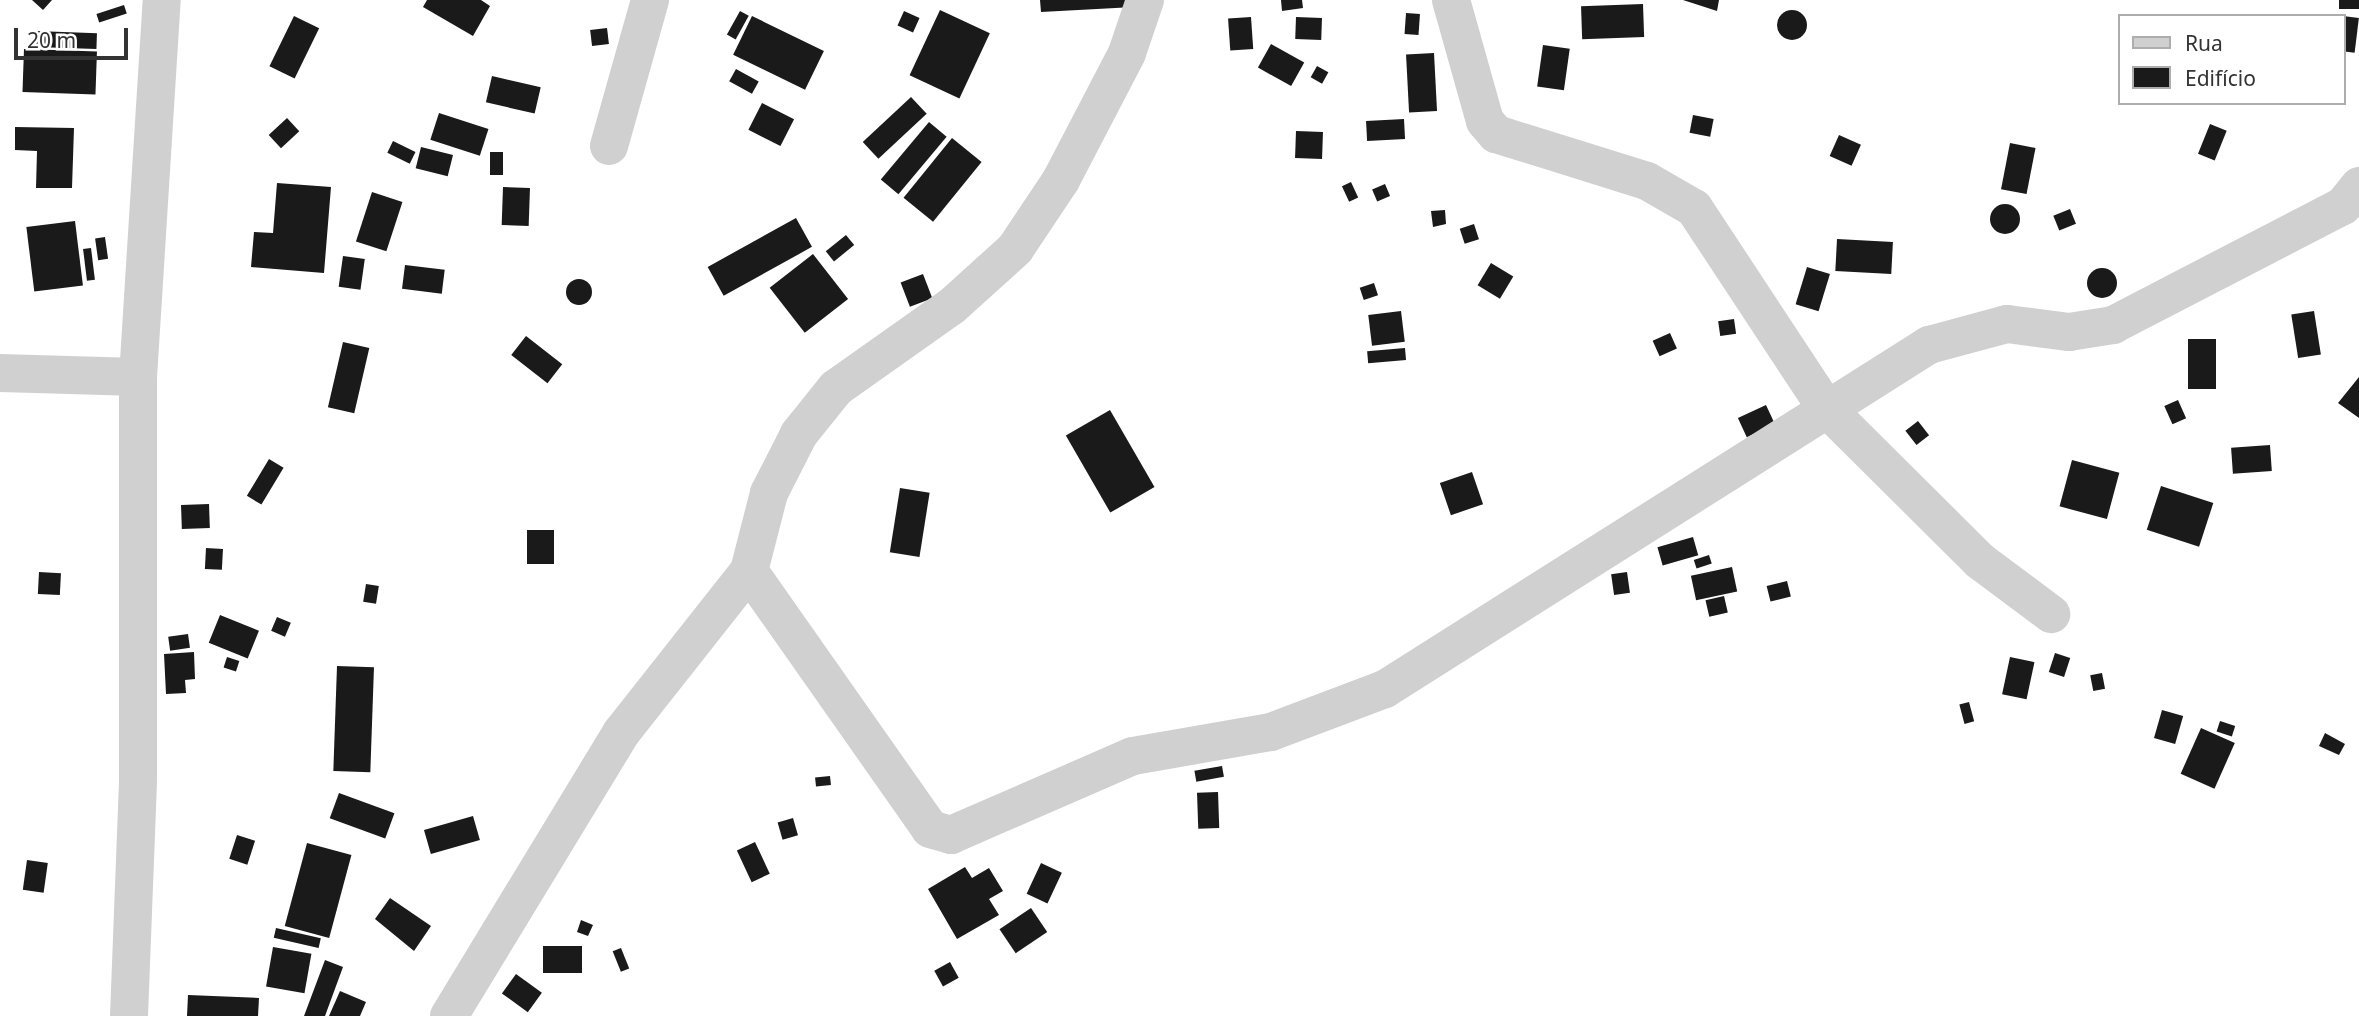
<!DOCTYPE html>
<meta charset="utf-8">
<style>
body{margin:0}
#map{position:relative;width:2359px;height:1016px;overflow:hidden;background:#fff;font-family:"Noto Sans",sans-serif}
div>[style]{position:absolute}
.building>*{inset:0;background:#1a1a1a;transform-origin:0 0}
.round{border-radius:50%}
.street>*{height:38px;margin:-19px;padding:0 19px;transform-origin:19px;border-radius:19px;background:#d0d0d0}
span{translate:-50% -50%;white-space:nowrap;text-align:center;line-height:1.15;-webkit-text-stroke:7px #fff;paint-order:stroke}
.legend{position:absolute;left:2118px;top:14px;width:228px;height:91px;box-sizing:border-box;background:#fff;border:2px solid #adadad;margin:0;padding:9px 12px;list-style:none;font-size:21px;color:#333}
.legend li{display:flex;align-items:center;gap:14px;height:35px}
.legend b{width:35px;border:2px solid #adadad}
.scale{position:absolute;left:14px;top:28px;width:114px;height:32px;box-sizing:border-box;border:4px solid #333;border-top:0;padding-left:9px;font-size:21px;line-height:24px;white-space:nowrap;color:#333;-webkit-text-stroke:5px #fff;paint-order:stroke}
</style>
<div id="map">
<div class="building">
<i style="clip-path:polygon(32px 0,52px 0,43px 10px)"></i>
<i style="clip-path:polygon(427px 0,481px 0,490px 6px,473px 36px,423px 7px)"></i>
<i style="clip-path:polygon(1040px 0,1134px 0,1134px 7px,1041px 12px)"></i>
<i style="clip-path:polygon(1281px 0,1302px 0,1303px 8px,1282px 11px)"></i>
<i style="clip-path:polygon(1683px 0,1719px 0,1717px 11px)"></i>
<i style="left:2339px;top:0;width:20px;height:9px"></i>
<i style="left:1643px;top:4px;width:33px;height:62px;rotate:88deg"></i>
<i style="left:124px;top:5px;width:9px;height:29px;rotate:72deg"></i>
<i class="round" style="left:1777px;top:10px;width:30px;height:30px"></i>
<i style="left:940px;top:10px;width:55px;height:72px;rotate:25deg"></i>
<i style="left:740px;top:11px;width:10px;height:27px;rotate:29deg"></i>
<i style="left:904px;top:11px;width:17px;height:16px;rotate:24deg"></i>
<i style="left:1406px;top:13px;width:14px;height:21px;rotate:4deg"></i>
<i style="left:294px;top:16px;width:28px;height:56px;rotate:26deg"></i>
<i style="left:752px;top:16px;width:80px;height:43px;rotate:26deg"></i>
<i style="left:2343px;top:16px;width:16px;height:35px;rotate:7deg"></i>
<i style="left:1251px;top:17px;width:32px;height:23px;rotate:86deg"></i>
<i style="left:1296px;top:17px;width:26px;height:22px;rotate:2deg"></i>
<i style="left:607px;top:28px;width:16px;height:17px;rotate:83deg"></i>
<i style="left:36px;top:31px;width:61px;height:16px;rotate:2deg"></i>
<i style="left:1271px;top:44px;width:38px;height:27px;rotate:29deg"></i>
<i style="left:1543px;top:45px;width:27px;height:42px;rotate:8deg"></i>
<i style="left:24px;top:49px;width:73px;height:43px;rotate:2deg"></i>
<i style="left:1434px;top:53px;width:58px;height:28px;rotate:87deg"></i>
<i style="left:1317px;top:66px;width:13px;height:13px;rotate:29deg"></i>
<i style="left:736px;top:69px;width:26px;height:14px;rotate:29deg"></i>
<i style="left:492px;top:76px;width:50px;height:27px;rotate:13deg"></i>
<i style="left:911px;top:97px;width:23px;height:66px;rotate:47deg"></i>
<i style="left:762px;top:103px;width:36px;height:30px;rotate:27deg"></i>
<i style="left:439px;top:113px;width:52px;height:28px;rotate:18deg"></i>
<i style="left:1693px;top:115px;width:21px;height:18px;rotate:11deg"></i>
<i style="left:287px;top:118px;width:18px;height:25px;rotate:47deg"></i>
<i style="left:1404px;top:119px;width:20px;height:38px;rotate:87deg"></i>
<i style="left:929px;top:122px;width:23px;height:75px;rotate:40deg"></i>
<i style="left:2210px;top:124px;width:18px;height:32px;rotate:22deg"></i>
<i style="clip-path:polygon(15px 127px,74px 128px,72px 188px,36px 188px,37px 151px,15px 150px)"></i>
<i style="left:1296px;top:131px;width:27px;height:27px;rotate:2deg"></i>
<i style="left:1839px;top:135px;width:24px;height:23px;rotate:24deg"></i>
<i style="left:952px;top:138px;width:38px;height:77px;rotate:39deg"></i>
<i style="left:393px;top:141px;width:25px;height:13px;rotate:26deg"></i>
<i style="left:2010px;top:143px;width:26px;height:47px;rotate:11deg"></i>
<i style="left:421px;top:147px;width:33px;height:22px;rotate:14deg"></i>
<i style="left:490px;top:152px;width:13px;height:23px"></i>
<i style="left:1351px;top:182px;width:17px;height:10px;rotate:65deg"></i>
<i style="clip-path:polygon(277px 183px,331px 187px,324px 273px,251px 267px,254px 232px,273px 233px)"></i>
<i style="left:1385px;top:184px;width:13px;height:14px;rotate:67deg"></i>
<i style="left:503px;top:187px;width:27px;height:38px;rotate:2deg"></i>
<i style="left:372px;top:192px;width:32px;height:52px;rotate:18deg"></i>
<i class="round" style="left:1990px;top:204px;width:30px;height:30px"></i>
<i style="left:2070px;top:209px;width:16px;height:18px;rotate:68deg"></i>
<i style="clip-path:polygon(1445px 210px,1446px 224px,1433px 227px,1431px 211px)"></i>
<i style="left:796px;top:218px;width:33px;height:101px;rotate:61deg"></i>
<i style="left:75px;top:221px;width:65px;height:49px;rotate:83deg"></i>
<i style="left:1474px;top:224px;width:16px;height:15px;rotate:72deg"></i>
<i style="left:846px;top:235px;width:13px;height:26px;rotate:51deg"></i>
<i style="left:105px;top:237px;width:22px;height:10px;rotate:82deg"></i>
<i style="left:1837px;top:239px;width:56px;height:32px;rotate:3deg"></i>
<i style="left:91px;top:248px;width:32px;height:8px;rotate:83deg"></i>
<i style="left:813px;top:254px;width:57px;height:55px;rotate:52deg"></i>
<i style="left:343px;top:256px;width:22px;height:31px;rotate:8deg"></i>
<i style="left:1491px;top:263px;width:26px;height:26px;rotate:31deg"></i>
<i style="left:405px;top:265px;width:40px;height:24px;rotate:7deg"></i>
<i style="left:1807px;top:267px;width:24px;height:39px;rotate:17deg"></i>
<i class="round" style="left:2087px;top:268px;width:30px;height:30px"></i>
<i style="left:923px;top:274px;width:26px;height:24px;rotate:69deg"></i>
<i class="round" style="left:566px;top:279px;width:26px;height:26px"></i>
<i style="left:1374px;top:283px;width:13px;height:15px;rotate:72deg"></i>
<i style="left:1401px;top:311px;width:31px;height:33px;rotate:83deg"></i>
<i style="left:2314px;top:311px;width:44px;height:23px;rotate:81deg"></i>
<i style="left:1734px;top:319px;width:15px;height:16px;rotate:82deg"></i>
<i style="left:1670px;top:333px;width:17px;height:19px;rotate:66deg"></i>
<i style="left:526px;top:336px;width:46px;height:24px;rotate:38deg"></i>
<i style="left:2188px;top:339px;width:28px;height:50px"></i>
<i style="left:343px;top:342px;width:27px;height:67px;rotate:13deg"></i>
<i style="left:1405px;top:348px;width:12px;height:38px;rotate:85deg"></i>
<i style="clip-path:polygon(2359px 377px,2359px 418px,2338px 403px)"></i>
<i style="left:2178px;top:400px;width:20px;height:15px;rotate:66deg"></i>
<i style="left:1766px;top:405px;width:21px;height:31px;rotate:65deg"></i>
<i style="left:1110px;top:410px;width:89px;height:51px;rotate:60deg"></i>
<i style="left:1918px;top:421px;width:18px;height:16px;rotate:52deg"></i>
<i style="left:2270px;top:445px;width:26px;height:39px;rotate:86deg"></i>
<i style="left:269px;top:459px;width:17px;height:43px;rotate:31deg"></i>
<i style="left:2072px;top:460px;width:49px;height:48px;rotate:15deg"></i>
<i style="left:1472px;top:472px;width:34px;height:34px;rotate:71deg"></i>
<i style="left:2161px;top:486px;width:55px;height:46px;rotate:18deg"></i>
<i style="left:900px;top:488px;width:30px;height:65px;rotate:9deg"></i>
<i style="left:209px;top:504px;width:24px;height:28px;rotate:88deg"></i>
<i style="left:527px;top:530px;width:27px;height:34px"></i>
<i style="left:1693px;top:537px;width:19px;height:37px;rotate:74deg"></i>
<i style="left:206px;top:548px;width:17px;height:21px;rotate:3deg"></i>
<i style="left:1709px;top:555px;width:9px;height:16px;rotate:72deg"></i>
<i style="left:1732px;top:567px;width:25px;height:42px;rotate:78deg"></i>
<i style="left:39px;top:572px;width:22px;height:22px;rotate:3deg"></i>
<i style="left:1627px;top:572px;width:21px;height:16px;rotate:82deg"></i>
<i style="left:1787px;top:581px;width:16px;height:21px;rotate:76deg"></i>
<i style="left:366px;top:584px;width:13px;height:18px;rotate:9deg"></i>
<i style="left:1724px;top:596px;width:17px;height:19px;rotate:77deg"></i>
<i style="left:220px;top:615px;width:42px;height:30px;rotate:22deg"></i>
<i style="left:277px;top:617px;width:15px;height:15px;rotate:23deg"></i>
<i style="left:188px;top:634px;width:14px;height:20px;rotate:82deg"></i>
<i style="clip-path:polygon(194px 652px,195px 679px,185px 680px,186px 693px,166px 694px,164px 654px)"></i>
<i style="left:2055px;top:653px;width:16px;height:20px;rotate:18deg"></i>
<i style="left:227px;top:657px;width:13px;height:11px;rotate:18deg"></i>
<i style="left:2010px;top:657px;width:25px;height:38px;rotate:12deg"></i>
<i style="left:337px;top:666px;width:37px;height:105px;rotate:2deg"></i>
<i style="left:2102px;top:673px;width:16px;height:12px;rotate:79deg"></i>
<i style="left:1969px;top:702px;width:20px;height:10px;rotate:75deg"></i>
<i style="left:2162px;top:710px;width:22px;height:29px;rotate:16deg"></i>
<i style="left:2220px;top:721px;width:16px;height:11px;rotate:18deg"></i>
<i style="left:2201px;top:728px;width:37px;height:50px;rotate:24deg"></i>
<i style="clip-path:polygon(2325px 733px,2345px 744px,2339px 755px,2319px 746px)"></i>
<i style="left:1222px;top:766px;width:11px;height:28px;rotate:80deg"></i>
<i style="left:830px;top:776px;width:9px;height:15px;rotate:84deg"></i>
<i style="left:1218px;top:792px;width:36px;height:21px;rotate:88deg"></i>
<i style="left:339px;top:793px;width:59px;height:27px;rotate:20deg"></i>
<i style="left:473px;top:816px;width:25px;height:51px;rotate:74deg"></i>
<i style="left:793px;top:818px;width:18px;height:16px;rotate:74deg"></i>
<i style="left:237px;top:835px;width:19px;height:25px;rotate:18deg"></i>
<i style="left:755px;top:842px;width:35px;height:20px;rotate:65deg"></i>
<i style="left:307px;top:843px;width:46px;height:86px;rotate:15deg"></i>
<i style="left:27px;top:860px;width:21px;height:30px;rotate:8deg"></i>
<i style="left:1041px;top:863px;width:23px;height:34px;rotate:25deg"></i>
<i style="clip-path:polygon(965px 867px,972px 878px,989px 868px,1003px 891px,989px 899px,999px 915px,957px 939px,928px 889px)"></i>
<i style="clip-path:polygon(390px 898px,431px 926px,414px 951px,375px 919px)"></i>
<i style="left:1031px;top:908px;width:29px;height:38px;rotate:56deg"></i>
<i style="clip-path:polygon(581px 920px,593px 925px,588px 936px,577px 932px)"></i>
<i style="left:276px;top:928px;width:46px;height:10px;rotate:13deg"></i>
<i style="left:543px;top:946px;width:39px;height:27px"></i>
<i style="left:273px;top:947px;width:39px;height:40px;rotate:10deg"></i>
<i style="left:621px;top:948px;width:22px;height:9px;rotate:68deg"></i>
<i style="clip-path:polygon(325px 960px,343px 967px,325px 1016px,304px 1016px)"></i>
<i style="left:950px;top:962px;width:18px;height:18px;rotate:61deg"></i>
<i style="left:516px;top:974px;width:32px;height:24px;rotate:36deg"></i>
<i style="clip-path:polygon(340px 991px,366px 1002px,360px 1016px,329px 1016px)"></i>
<i style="clip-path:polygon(188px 995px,259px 998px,258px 1016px,187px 1016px)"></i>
</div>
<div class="street">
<i style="left:1451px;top:0;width:126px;rotate:74.3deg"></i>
<i style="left:1485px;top:121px;width:17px;rotate:50deg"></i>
<i style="left:1496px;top:134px;width:158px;rotate:17.3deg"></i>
<i style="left:1647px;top:181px;width:54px;rotate:29.9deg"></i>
<i style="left:1694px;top:208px;width:240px;rotate:56.6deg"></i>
<i style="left:1826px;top:408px;width:217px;rotate:44.8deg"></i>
<i style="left:1980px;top:561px;width:89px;rotate:36.7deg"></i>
<i style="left:609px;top:146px;width:152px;rotate:-74.3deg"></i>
<i style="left:0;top:373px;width:138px;rotate:1.7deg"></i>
<i style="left:749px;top:571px;width:315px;rotate:54.9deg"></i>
<i style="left:930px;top:829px;width:22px;rotate:16deg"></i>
<i style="left:951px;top:835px;width:198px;rotate:-23.5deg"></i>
<i style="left:1133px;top:756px;width:140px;rotate:-9.9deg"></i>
<i style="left:1271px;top:732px;width:122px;rotate:-20.7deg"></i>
<i style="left:1385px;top:689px;width:644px;rotate:-32.31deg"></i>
<i style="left:1929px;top:345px;width:81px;rotate:-15.1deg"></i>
<i style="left:2007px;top:324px;width:63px;rotate:7.4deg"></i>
<i style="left:2069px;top:332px;width:45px;rotate:-9deg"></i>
<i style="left:2113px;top:325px;width:259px;rotate:-27.4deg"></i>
<i style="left:2343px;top:206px;width:26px;rotate:-51deg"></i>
<i style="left:129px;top:1016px;width:238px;rotate:-87.8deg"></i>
<i style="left:138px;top:778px;width:401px;rotate:-90deg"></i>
<i style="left:138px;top:377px;width:378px;rotate:-86.4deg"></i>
<i style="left:449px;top:1016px;width:331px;rotate:-58.7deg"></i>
<i style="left:621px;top:733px;width:206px;rotate:-51.7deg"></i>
<i style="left:749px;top:571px;width:81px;rotate:-75.6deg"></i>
<i style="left:769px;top:493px;width:66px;rotate:-63deg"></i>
<i style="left:799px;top:434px;width:59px;rotate:-51.2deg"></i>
<i style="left:836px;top:388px;width:142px;rotate:-35.3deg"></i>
<i style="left:952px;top:306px;width:85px;rotate:-42.1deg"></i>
<i style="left:1015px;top:249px;width:83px;rotate:-56.3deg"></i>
<i style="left:1061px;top:180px;width:143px;rotate:-62.5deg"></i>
<i style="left:1127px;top:53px;width:56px;rotate:-71.2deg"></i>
</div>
<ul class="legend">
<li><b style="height:9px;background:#d0d0d0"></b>Rua</li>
<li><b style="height:19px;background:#1a1a1a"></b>Edifício</li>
</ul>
<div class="scale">20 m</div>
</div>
